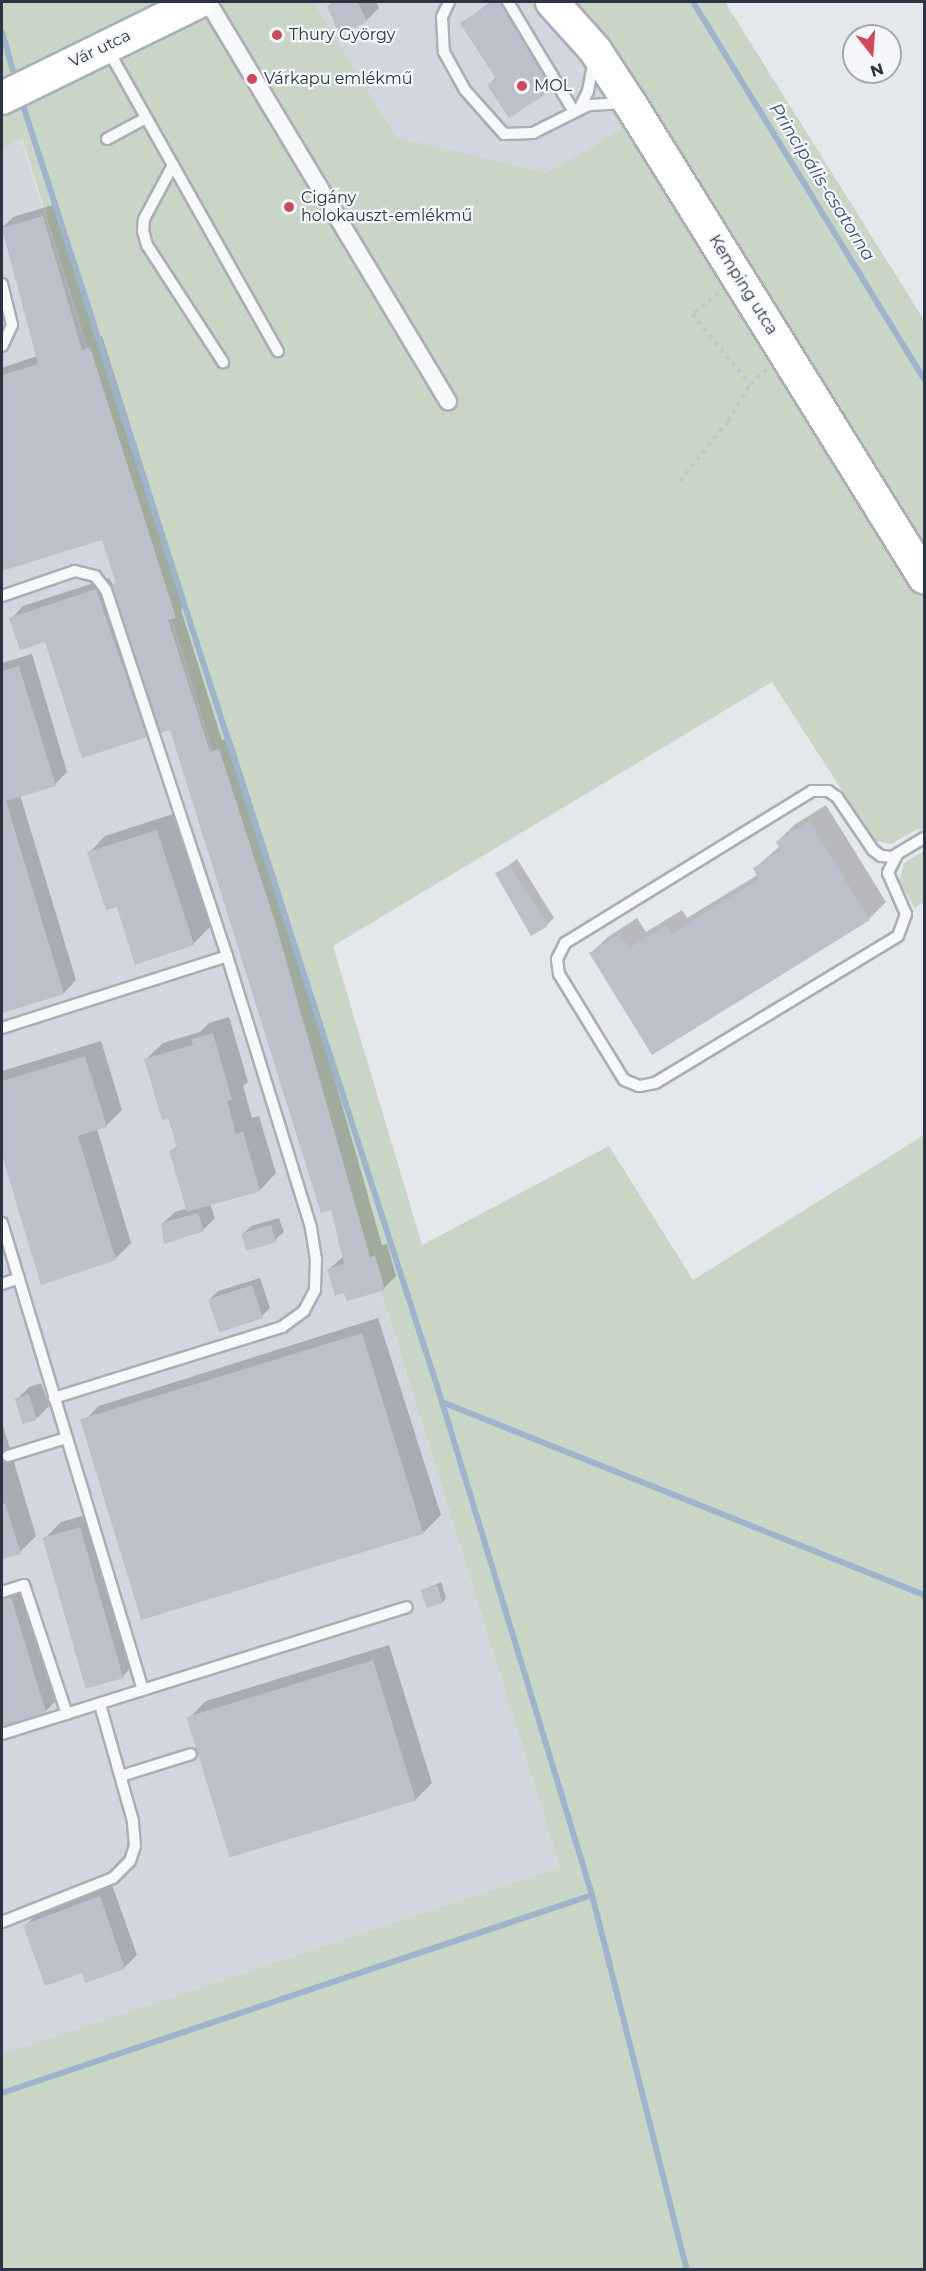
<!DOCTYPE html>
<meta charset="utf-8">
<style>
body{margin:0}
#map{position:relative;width:926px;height:2271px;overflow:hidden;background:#e4e7ec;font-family:Montserrat,sans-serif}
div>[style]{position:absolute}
.built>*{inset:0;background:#d2d6de}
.green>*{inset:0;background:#c9d6c5}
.shadow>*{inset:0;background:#0003}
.stream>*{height:6px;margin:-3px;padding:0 3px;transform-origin:3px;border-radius:3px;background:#9fb4cc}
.building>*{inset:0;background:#bbc0ca;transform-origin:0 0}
.path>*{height:4px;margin-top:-2px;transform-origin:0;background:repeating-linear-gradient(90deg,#c2c5cb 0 4.5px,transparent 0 9px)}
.roads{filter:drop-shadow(2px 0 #a9aeb7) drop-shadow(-2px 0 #a9aeb7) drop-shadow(0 2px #a9aeb7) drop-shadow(0 -2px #a9aeb7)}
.service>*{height:10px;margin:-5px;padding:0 5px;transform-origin:5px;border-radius:5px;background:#f7f8fa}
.pedestrian>*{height:16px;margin:-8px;padding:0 8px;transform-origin:8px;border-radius:8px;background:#f7f8fa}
.secondary>*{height:32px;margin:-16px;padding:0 16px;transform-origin:16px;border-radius:16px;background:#fff}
.dots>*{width:16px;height:16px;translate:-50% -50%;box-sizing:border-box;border:3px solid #f4f6f9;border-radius:50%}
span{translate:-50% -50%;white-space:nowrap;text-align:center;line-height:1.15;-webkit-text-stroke:4.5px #f4f6f9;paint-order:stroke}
.poi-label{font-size:16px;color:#2b3445}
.left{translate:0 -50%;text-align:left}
.street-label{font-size:16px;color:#2b3445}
.water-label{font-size:18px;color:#34527a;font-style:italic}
.frame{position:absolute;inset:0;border:3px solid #2b3445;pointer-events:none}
.north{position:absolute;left:842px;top:24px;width:60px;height:60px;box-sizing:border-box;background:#f4f6f9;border:2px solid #a4a8b1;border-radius:50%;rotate:163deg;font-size:16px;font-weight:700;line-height:24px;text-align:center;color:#2b3445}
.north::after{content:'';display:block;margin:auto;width:21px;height:27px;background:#d1495b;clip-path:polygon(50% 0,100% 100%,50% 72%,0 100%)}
</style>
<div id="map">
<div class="built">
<i style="clip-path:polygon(314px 2px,526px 2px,564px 36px,622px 129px,547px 173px,396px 137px)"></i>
<i style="clip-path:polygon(21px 138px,560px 1867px,2px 2054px,2px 148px)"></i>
</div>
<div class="green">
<i style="clip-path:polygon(2px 2px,314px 2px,396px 137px,547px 173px,622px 129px,564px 36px,526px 2px,725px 2px,924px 320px,924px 837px,919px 828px,891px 844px,874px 840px,772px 682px,333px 946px,422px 1245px,609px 1146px,693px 1280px,924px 1135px,924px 2269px,2px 2269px,2px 2054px,560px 1867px,22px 138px,2px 148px)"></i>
<i style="clip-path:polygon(924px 851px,924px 902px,915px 908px,899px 882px,904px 863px)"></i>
</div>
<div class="shadow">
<i style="clip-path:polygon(333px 2px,376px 2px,379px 8px,366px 21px,329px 6px)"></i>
<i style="clip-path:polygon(491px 2px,510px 2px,558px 82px,551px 89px,489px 85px,496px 77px,462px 23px)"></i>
<i style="clip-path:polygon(56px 204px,95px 338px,102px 336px,187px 604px,181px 610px,222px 740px,231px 738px,287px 912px,382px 1245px,387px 1244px,396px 1276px,384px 1288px,345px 1291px,329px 1269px,344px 1256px,332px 1209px,171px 728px,159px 723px,146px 736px,46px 640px,11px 619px,23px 606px,109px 578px,113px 585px,117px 582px,103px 538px,2px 569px,2px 368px,37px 356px,2px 228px,13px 217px)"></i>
<i style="clip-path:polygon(32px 654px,67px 772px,55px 784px,20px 795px,76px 980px,64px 993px,2px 1012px,2px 663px)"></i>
<i style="clip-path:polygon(826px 805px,886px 902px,869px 919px,653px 1053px,591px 953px,608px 937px,637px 918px,646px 932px,682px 910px,687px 918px,759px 874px,755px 868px,780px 846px,777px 842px,794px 825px)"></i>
<i style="clip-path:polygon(173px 814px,210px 927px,193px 944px,117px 905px,89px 853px,105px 836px)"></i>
<i style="clip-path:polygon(517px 859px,554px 918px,547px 925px,497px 874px)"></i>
<i style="clip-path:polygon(229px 1017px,248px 1082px,243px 1086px,252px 1118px,259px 1116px,276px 1173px,260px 1190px,210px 1204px,215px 1218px,203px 1230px,163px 1223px,175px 1212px,188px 1208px,171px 1151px,178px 1145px,146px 1059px,163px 1043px,200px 1032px,209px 1023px)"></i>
<i style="clip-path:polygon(101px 1041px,122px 1110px,106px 1126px,97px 1129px,131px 1243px,115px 1259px,42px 1284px,2px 1150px,2px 1071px)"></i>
<i style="clip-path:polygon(279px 1218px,284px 1232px,275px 1240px,243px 1234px,251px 1226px)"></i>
<i style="clip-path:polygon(260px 1278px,270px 1308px,262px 1316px,210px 1299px,218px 1291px)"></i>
<i style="clip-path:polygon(378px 1318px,441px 1515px,424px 1532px,83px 1422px,99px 1406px)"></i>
<i style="clip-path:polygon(41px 1383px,49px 1406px,36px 1419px,17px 1399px,29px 1387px)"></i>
<i style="clip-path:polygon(2px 1422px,36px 1536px,20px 1552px,2px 1558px)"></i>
<i style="clip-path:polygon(96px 1512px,138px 1660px,122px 1677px,45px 1538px,61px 1522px)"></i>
<i style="clip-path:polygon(441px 1582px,446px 1598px,443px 1602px,423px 1590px)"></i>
<i style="clip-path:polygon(30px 1588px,62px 1694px,46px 1711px,2px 1726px,2px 1596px)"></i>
<i style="clip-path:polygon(389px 1645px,432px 1783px,415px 1800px,189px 1718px,206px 1701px)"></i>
<i style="clip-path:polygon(112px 1885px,137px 1955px,124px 1968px,82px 1971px,25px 1926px,38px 1913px)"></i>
</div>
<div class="stream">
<i style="left:693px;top:2px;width:442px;rotate:58.5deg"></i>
<i style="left:2px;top:32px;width:51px;rotate:74.1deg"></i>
<i style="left:21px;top:99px;width:1369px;rotate:72.09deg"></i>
<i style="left:442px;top:1402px;width:515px;rotate:73.08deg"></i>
<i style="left:592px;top:1895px;width:387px;rotate:75.8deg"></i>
<i style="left:442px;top:1402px;width:519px;rotate:21.82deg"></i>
<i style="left:2px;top:2093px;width:622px;rotate:-18.55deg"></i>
</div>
<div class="building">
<i style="clip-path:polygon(337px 2px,358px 2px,367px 22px,339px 34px,327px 6px)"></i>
<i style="clip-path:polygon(493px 2px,501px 2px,552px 90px,509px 118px,487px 85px,496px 79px,460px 23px)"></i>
<i style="clip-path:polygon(43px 216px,82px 350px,90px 347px,176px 618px,168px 620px,210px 752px,219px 749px,276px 925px,370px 1257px,375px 1255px,385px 1290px,347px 1301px,344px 1293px,335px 1296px,327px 1269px,344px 1264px,331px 1210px,321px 1213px,170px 730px,161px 733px,111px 585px,116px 583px,102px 540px,2px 571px,2px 375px,38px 364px,2px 228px)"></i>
<i style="clip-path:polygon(96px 589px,147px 737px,82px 758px,45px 642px,20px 650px,9px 618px)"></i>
<i style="clip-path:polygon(19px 666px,56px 786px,6px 801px,64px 994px,2px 1013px,2px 671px)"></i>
<i style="clip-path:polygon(809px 821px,870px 920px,652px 1055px,589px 953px,620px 934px,629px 948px,666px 925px,671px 934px,759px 879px,753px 868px,781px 850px,776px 842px)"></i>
<i style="clip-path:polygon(157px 830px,194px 945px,135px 965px,117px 907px,106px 910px,87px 852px)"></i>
<i style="clip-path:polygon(510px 865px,548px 926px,531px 936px,495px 873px)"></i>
<i style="clip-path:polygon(213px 1033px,232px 1100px,227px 1101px,236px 1134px,243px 1131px,260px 1191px,187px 1212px,169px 1151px,177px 1148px,169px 1119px,162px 1120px,144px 1059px,193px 1045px,191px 1039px)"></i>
<i style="clip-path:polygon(85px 1056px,107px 1127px,78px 1136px,116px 1260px,41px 1285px,2px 1155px,2px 1081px)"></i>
<i style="clip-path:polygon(198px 1213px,204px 1231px,164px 1244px,161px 1223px)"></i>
<i style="left:271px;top:1225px;width:18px;height:31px;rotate:74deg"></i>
<i style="left:252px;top:1285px;width:35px;height:46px;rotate:72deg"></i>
<i style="left:362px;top:1333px;width:210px;height:295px;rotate:73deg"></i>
<i style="left:29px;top:1394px;width:27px;height:15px;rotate:73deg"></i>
<i style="clip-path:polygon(5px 1503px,21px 1554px,2px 1559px,2px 1504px)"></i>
<i style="left:80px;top:1527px;width:157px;height:39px;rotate:74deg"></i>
<i style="left:437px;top:1585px;width:19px;height:17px;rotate:72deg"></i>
<i style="clip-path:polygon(11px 1597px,46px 1712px,2px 1726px,2px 1599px)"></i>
<i style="left:373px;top:1660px;width:147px;height:195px;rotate:73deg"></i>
<i style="clip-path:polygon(100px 1896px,125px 1969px,85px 1983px,82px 1973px,45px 1986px,23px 1925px)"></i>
</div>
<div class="path">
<i style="left:719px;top:293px;width:34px;rotate:142deg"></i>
<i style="left:692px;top:314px;width:91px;rotate:50.4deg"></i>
<i style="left:750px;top:384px;width:23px;rotate:-40deg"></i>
<i style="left:680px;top:481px;width:77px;rotate:-51.3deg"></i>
<i style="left:728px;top:421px;width:43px;rotate:-59.3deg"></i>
</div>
<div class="roads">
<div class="service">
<i style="left:449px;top:2px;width:17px;rotate:115deg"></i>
<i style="left:442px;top:17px;width:35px;rotate:87deg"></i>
<i style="left:444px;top:52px;width:43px;rotate:61.1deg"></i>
<i style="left:465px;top:90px;width:59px;rotate:48.4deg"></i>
<i style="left:504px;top:134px;width:29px;rotate:-2deg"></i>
<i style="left:533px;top:133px;width:63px;rotate:-26.6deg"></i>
<i style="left:589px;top:105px;width:34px;rotate:-3deg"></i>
<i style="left:508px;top:2px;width:128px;rotate:59deg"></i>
<i style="left:107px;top:48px;width:348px;rotate:60.6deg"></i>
<i style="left:579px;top:109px;width:20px;rotate:-63deg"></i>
<i style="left:588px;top:91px;width:31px;rotate:-79deg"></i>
<i style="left:107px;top:139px;width:44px;rotate:-28.3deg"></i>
<i style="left:173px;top:165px;width:61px;rotate:118.2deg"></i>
<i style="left:144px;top:219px;width:12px;rotate:95deg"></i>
<i style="left:143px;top:231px;width:15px;rotate:74deg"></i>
<i style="left:147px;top:245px;width:140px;rotate:57deg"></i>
<i style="left:2px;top:284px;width:42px;rotate:76.3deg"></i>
<i style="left:12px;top:325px;width:23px;rotate:115deg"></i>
<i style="left:2px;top:596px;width:77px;rotate:-18.9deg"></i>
<i style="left:75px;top:571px;width:21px;rotate:14deg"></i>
<i style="left:95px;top:576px;width:18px;rotate:52deg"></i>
<i style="left:106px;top:590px;width:385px;rotate:71.7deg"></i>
<i style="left:227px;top:956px;width:285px;rotate:72.8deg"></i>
<i style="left:311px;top:1228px;width:31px;rotate:81deg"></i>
<i style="left:316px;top:1259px;width:31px;rotate:92deg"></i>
<i style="left:315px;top:1290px;width:24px;rotate:118deg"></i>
<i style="left:304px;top:1311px;width:27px;rotate:144deg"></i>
<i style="left:282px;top:1327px;width:239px;rotate:162.7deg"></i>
<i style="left:897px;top:855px;width:20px;rotate:117deg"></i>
<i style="left:888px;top:873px;width:45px;rotate:66.3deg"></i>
<i style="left:906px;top:914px;width:23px;rotate:110deg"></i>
<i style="left:898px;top:936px;width:284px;rotate:148.8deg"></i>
<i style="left:655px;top:1083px;width:16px;rotate:169deg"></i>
<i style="left:639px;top:1086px;width:16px;rotate:-158deg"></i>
<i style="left:624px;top:1080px;width:124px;rotate:-121.5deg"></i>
<i style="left:559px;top:974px;width:15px;rotate:-98deg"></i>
<i style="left:557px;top:959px;width:18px;rotate:-63deg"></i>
<i style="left:565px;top:943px;width:290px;rotate:-31.6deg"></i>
<i style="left:812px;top:791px;width:16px"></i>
<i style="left:828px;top:791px;width:11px;rotate:34deg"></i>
<i style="left:837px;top:797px;width:64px;rotate:55.8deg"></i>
<i style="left:873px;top:850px;width:10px;rotate:37deg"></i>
<i style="left:881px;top:856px;width:11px;rotate:5deg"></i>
<i style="left:892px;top:857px;width:37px;rotate:-31deg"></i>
<i style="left:2px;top:1028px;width:236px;rotate:-17.7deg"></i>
<i style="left:2px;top:1223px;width:487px;rotate:73.2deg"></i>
<i style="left:2px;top:1284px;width:18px;rotate:-19deg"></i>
<i style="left:8px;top:1456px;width:61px;rotate:-17.2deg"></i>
<i style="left:2px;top:1592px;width:23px;rotate:-18deg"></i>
<i style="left:24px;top:1585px;width:136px;rotate:71.6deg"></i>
<i style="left:2px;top:1734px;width:424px;rotate:-17.4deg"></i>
<i style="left:121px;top:1776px;width:73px;rotate:-17.4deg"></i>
<i style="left:2px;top:1922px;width:119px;rotate:-21.6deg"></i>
<i style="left:113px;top:1878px;width:24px;rotate:-45deg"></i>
<i style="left:130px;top:1861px;width:16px;rotate:-72deg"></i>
<i style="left:135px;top:1846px;width:25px;rotate:-95deg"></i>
<i style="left:133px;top:1821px;width:122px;rotate:-105.8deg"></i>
</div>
<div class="pedestrian">
<i style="left:208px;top:2px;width:466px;rotate:59deg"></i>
</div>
<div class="secondary">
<i style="left:552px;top:2px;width:64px;rotate:48.1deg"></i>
<i style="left:595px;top:50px;width:66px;rotate:56.8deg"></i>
<i style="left:631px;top:105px;width:556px;rotate:58.17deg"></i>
<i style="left:2px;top:98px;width:218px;rotate:-26.1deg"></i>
</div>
</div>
<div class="dots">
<i style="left:277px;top:35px;background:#d1495b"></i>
<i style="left:252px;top:79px;background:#d1495b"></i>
<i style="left:522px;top:86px;background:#d1495b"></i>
<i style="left:289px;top:207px;background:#d1495b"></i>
</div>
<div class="poi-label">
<span class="left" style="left:289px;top:35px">Thury György</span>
<span class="left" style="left:264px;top:79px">Várkapu emlékmű</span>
<span class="left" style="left:534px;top:86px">MOL</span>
<span class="left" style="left:301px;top:207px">Cigány<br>holokauszt-emlékmű</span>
</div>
<div class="street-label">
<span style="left:100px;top:49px;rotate:-26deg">Vár utca</span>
<span style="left:743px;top:285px;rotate:58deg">Kemping utca</span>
</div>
<div class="water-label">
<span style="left:822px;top:182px;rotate:58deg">Principális-csatorna</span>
</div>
<div class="frame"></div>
<div class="north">N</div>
</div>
